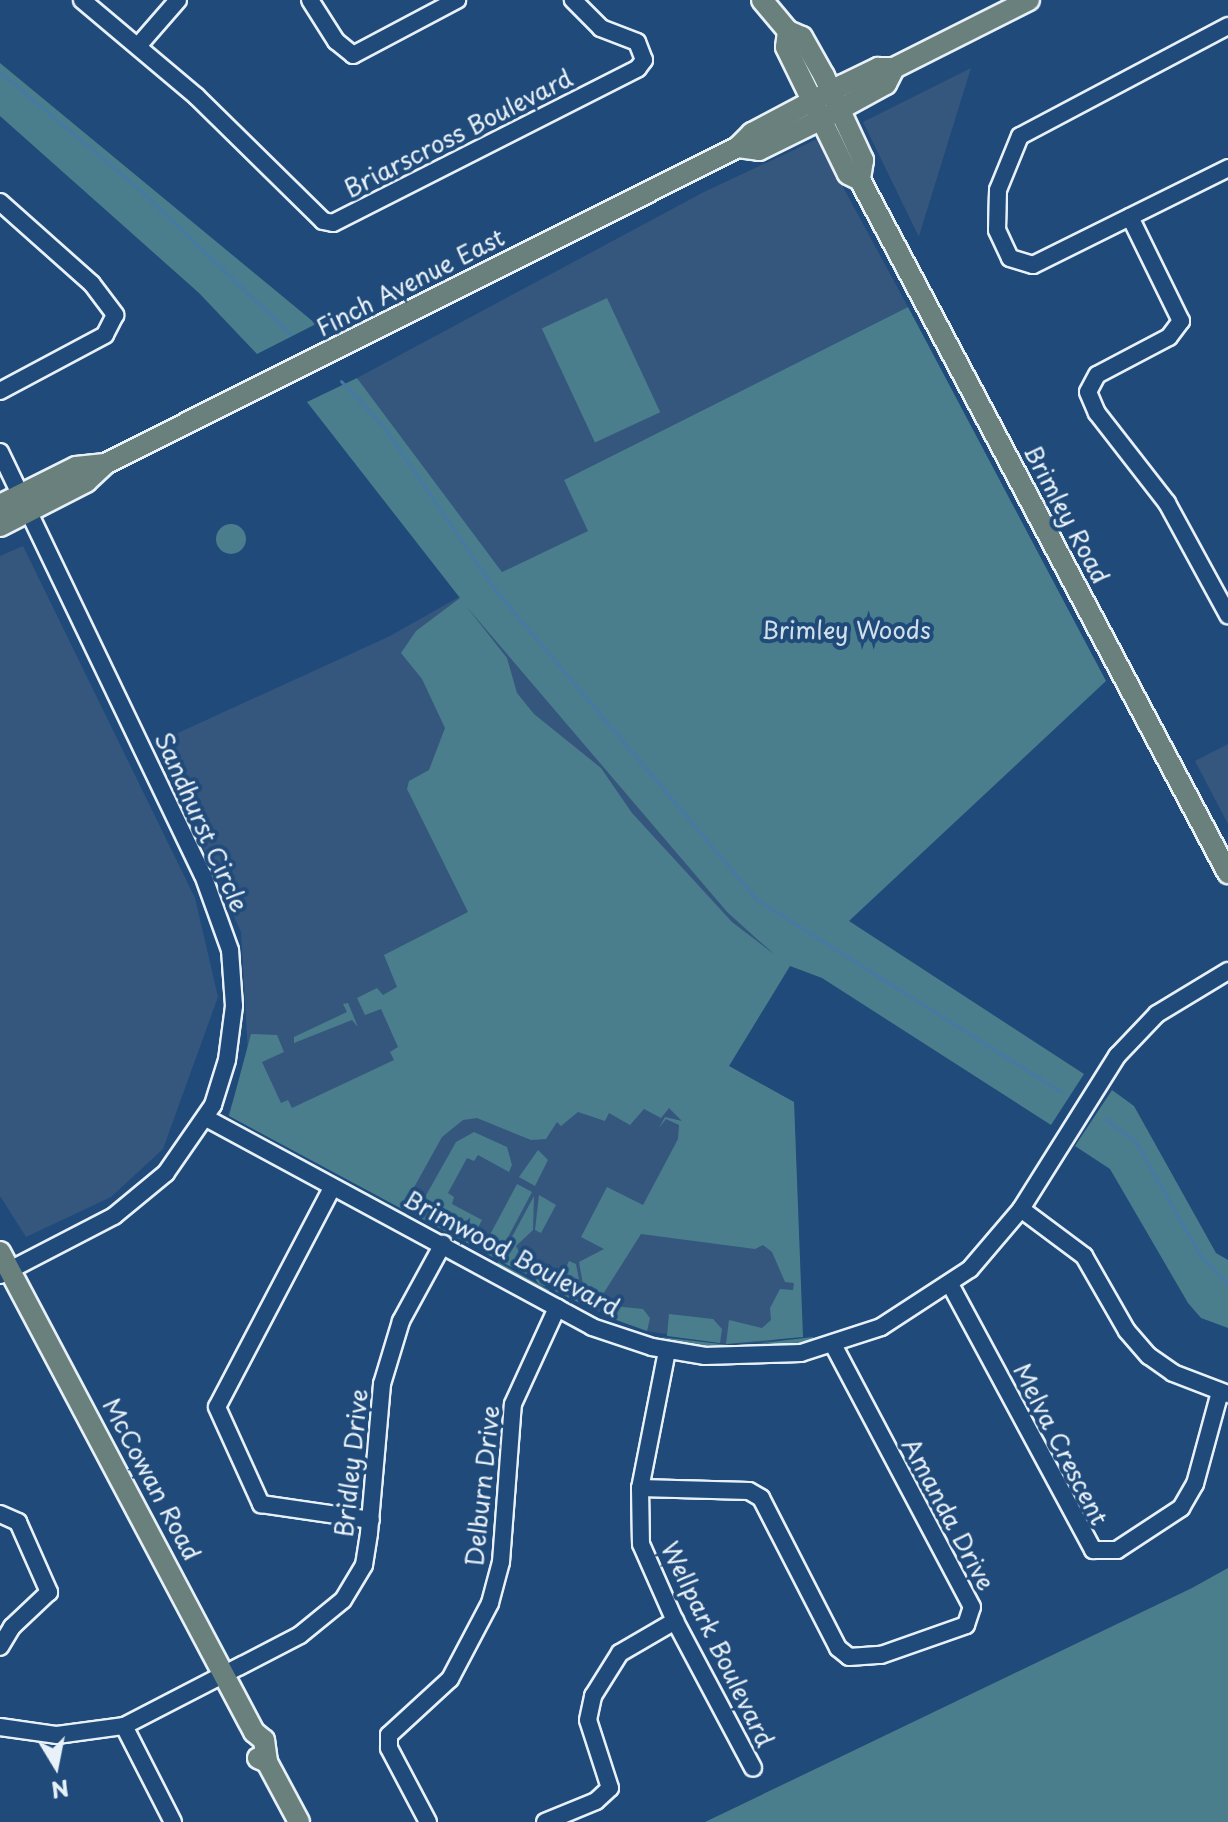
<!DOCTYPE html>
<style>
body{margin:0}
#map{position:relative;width:1228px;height:1822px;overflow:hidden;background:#1f4a7a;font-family:"Playpen Sans",sans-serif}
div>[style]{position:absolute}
.built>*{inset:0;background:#35577e}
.green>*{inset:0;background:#4a7e8c;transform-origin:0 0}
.round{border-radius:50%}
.stream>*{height:3px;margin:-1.5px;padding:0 1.5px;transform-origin:1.5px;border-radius:1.5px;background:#4679a3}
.roads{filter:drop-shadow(2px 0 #e8f1f8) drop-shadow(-2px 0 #e8f1f8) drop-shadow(0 2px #e8f1f8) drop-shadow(0 -2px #e8f1f8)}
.minor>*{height:16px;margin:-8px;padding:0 8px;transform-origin:8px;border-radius:8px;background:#1f4a7a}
.major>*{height:20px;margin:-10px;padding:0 10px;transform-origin:10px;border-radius:10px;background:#6a807c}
span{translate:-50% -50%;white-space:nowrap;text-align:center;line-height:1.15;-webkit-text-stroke:8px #1f4a7a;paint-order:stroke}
.street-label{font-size:24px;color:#e8f1f8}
.park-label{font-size:24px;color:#d0e0e8}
.north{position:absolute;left:16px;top:1726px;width:80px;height:80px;-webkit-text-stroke:6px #1f4a7a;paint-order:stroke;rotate:170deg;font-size:22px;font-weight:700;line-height:32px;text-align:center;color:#e8f1f8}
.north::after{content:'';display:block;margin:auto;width:28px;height:36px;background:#e8f1f8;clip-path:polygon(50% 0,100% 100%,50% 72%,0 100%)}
</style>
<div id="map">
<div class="built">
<i style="clip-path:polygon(971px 68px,919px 236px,919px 237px,863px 122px)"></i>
<i style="clip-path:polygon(817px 139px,908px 307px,564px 480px,589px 531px,502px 572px,357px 378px,704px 192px)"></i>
<i style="clip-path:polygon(23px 546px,195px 898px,218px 997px,163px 1149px,111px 1197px,26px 1237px,0 1196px,0 556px)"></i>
<i style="clip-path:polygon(459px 597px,727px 912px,790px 965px,729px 1066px,794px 1102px,802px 1332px,768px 1342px,726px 1344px,647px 1331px,597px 1311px,228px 1115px,248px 1055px,241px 932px,156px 743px,390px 636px)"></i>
<i style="clip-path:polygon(1228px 744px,1228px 824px,1195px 761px)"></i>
</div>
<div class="green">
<i style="clip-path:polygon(0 63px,316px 324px,257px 354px,199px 293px,0 116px)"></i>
<i style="left:607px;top:298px;width:126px;height:72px;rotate:65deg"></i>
<i style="clip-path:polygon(evenodd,908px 307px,1106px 681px,849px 921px,1084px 1074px,1051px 1125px,822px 978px,790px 966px,729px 1066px,794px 1102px,803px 1337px,726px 1344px,729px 1320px,762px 1328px,771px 1320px,770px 1308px,780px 1289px,793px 1290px,794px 1283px,785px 1282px,772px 1252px,763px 1245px,755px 1249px,641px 1234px,593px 1310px,587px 1307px,579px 1262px,604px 1249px,581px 1237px,607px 1187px,643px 1205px,678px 1139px,679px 1125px,666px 1119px,659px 1128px,665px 1117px,682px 1121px,669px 1108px,661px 1118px,644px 1109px,630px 1125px,609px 1113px,605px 1121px,578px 1112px,561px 1126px,557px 1122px,546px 1139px,531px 1140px,477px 1118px,463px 1120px,442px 1137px,402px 1209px,229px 1116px,251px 1034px,277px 1035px,284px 1052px,262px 1062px,281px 1103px,288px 1100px,292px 1108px,394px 1060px,390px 1052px,398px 1047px,381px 1009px,365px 1015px,357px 998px,377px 988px,383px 995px,397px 987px,384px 955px,468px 912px,407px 789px,409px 781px,429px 770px,445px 728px,422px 679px,401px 653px,416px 631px,460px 598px,307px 402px,357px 378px,502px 572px,588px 531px,564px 480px,908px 307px,466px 606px,727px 912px,775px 955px,732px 922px,632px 813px,601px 768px,534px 714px,517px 693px,507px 658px,466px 606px)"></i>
<i class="round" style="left:216px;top:524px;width:30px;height:30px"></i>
<i style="clip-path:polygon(348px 1003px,358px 1027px,352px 1020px,294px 1043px,294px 1037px,347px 1012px,343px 1004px)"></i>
<i style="clip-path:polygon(1112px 1090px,1134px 1106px,1216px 1253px,1228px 1260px,1228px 1328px,1201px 1318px,1188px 1303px,1110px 1169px,1075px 1146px)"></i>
<i style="clip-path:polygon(228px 1119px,407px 1214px,400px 1216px,226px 1122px)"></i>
<i style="clip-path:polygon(474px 1132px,507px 1147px,512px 1165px,509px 1172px,478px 1155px,474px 1161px,467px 1158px,448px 1193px,454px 1197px,452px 1204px,482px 1220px,469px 1244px,415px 1215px,456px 1142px)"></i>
<i style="clip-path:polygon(538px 1150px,548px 1160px,535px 1186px,519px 1177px)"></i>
<i style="left:517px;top:1184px;width:17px;height:76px;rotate:28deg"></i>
<i style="clip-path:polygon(539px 1195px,556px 1205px,541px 1233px,535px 1230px)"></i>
<i style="clip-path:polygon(534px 1196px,533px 1230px,516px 1246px,521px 1256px,533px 1261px,534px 1270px,526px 1274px,499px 1261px)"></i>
<i style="clip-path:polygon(569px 1261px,576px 1264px,584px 1305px,555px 1291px)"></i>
<i style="clip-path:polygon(498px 1262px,549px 1290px,548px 1295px,495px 1267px)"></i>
<i class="round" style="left:535px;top:1266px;width:20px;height:20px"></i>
<i style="clip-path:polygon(613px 1306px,643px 1309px,650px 1318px,647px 1331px,605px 1316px)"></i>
<i style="clip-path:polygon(669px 1314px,713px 1319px,722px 1329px,720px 1343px,667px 1336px)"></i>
<i style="clip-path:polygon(660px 1337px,738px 1346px,813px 1337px,814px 1342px,715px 1350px)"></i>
<i style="clip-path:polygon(1228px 1568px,1228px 1822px,705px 1822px,1192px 1588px)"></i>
</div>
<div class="stream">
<i style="left:0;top:72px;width:183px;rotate:40.1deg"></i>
<i style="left:140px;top:190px;width:208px;rotate:43.8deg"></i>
<i style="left:341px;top:381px;width:63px;rotate:46.9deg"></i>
<i style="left:384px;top:427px;width:199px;rotate:55.7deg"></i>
<i style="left:496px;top:591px;width:403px;rotate:49.8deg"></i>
<i style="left:756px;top:899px;width:361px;rotate:32.3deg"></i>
<i style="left:1105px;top:1119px;width:37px;rotate:36deg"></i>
<i style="left:1135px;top:1141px;width:131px;rotate:60.3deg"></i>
<i style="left:1200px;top:1255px;width:40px;rotate:46deg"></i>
</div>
<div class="roads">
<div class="minor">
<i style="left:82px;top:0;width:149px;rotate:40.1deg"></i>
<i style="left:196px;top:96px;width:178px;rotate:44.5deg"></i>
<i style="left:323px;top:221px;width:10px;rotate:11deg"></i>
<i style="left:333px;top:223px;width:342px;rotate:-26.9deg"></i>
<i style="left:638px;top:68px;width:10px;rotate:-53deg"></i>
<i style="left:644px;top:60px;width:19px;rotate:-111deg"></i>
<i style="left:637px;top:42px;width:39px;rotate:-159deg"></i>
<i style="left:601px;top:28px;width:40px;rotate:-135deg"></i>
<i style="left:310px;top:0;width:49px;rotate:57.6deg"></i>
<i style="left:336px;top:41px;width:22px;rotate:39deg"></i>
<i style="left:353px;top:55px;width:118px;rotate:-27.9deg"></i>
<i style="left:1228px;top:26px;width:235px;rotate:152.1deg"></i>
<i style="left:1020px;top:136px;width:58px;rotate:112.2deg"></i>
<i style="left:998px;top:190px;width:40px;rotate:91.4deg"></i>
<i style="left:997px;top:230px;width:31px;rotate:65deg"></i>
<i style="left:1010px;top:258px;width:24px;rotate:17deg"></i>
<i style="left:1033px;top:265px;width:218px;rotate:-26.4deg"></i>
<i style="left:138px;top:46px;width:61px;rotate:-49deg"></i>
<i style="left:0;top:202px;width:123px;rotate:41.7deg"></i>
<i style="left:92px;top:284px;width:39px;rotate:53deg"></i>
<i style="left:115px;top:315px;width:22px;rotate:117deg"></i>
<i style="left:105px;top:335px;width:119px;rotate:151.9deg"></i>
<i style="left:1130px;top:217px;width:116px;rotate:63.9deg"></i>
<i style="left:1181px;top:321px;width:20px;rotate:127deg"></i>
<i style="left:1169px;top:337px;width:81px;rotate:152.2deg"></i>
<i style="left:1097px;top:375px;width:19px;rotate:118deg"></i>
<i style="left:1088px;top:392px;width:23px;rotate:67deg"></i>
<i style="left:1097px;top:413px;width:114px;rotate:52.1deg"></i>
<i style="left:1167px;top:503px;width:128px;rotate:61.4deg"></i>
<i style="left:0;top:452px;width:469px;rotate:64.4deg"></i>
<i style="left:203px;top:875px;width:80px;rotate:70.2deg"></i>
<i style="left:230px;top:950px;width:56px;rotate:85.9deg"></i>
<i style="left:234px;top:1006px;width:54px;rotate:97.4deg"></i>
<i style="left:227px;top:1060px;width:47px;rotate:107.3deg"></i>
<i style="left:213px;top:1105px;width:83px;rotate:124.7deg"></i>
<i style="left:166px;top:1173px;width:67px;rotate:140.4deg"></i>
<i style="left:114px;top:1216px;width:128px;rotate:152.6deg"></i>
<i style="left:206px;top:1118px;width:439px;rotate:28.4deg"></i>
<i style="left:592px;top:1327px;width:63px;rotate:18.4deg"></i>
<i style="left:652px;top:1347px;width:54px;rotate:9.6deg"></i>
<i style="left:705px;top:1356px;width:96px;rotate:-1.8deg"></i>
<i style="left:801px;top:1353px;width:84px;rotate:-18deg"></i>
<i style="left:881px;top:1327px;width:106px;rotate:-33.1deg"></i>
<i style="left:970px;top:1269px;width:79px;rotate:-49.6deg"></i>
<i style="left:1021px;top:1209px;width:181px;rotate:-57.9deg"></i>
<i style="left:1117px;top:1056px;width:58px;rotate:-46.4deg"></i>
<i style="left:1157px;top:1014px;width:83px;rotate:-31.2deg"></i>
<i style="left:332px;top:1188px;width:247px;rotate:117.7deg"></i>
<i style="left:217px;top:1407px;width:107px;rotate:65.6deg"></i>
<i style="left:261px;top:1504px;width:111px;rotate:8.3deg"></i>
<i style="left:1021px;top:1209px;width:79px;rotate:36.7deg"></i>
<i style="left:1084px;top:1256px;width:86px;rotate:60.2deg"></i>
<i style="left:1127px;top:1331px;width:33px;rotate:49deg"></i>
<i style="left:1149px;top:1356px;width:29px;rotate:35deg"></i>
<i style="left:1173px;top:1373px;width:59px;rotate:20.9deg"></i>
<i style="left:951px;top:1286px;width:300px;rotate:61.7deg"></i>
<i style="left:1093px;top:1550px;width:24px"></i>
<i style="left:1117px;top:1550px;width:77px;rotate:-33.3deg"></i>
<i style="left:1181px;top:1508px;width:28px;rotate:-60deg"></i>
<i style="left:1195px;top:1484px;width:95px;rotate:-74.8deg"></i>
<i style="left:667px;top:1351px;width:140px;rotate:101.1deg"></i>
<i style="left:640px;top:1488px;width:56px;rotate:89deg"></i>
<i style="left:641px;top:1544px;width:84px;rotate:66.2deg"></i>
<i style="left:675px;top:1621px;width:166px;rotate:62deg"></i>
<i style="left:640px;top:1488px;width:109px;rotate:1.6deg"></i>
<i style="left:749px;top:1491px;width:14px;rotate:30deg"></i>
<i style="left:761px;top:1498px;width:169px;rotate:62.8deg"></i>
<i style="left:838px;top:1648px;width:14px;rotate:39deg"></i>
<i style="left:849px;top:1657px;width:32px;rotate:-4deg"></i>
<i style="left:881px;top:1655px;width:90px;rotate:-19.4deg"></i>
<i style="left:966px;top:1625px;width:19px;rotate:-72deg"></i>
<i style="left:972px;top:1607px;width:297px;rotate:-117.9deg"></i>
<i style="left:0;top:1514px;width:20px;rotate:24deg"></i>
<i style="left:18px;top:1522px;width:77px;rotate:66.1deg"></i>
<i style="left:49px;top:1592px;width:51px;rotate:136.6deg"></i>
<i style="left:12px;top:1627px;width:23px;rotate:121deg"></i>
<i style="left:124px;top:1726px;width:108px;rotate:63deg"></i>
<i style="left:0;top:1727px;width:58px;rotate:8deg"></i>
<i style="left:57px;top:1735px;width:68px;rotate:-7.7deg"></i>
<i style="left:124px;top:1726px;width:198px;rotate:-27.3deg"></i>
<i style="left:300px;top:1635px;width:55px;rotate:-39.1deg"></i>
<i style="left:343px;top:1600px;width:41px;rotate:-59deg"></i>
<i style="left:364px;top:1565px;width:32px;rotate:-81deg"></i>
<i style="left:369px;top:1533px;width:150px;rotate:-85deg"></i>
<i style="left:382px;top:1384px;width:66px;rotate:-73.2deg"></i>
<i style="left:401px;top:1321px;width:88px;rotate:-61.4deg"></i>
<i style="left:428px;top:1822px;width:84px;rotate:-117.8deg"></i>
<i style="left:389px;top:1748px;width:13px;rotate:-90deg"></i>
<i style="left:389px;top:1735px;width:83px;rotate:-42.6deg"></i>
<i style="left:450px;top:1679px;width:86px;rotate:-62.2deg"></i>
<i style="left:490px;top:1603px;width:42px;rotate:-75deg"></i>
<i style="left:501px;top:1562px;width:158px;rotate:-85.7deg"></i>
<i style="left:513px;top:1404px;width:106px;rotate:-65.4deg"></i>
<i style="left:545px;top:1822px;width:55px;rotate:-22.4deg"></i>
<i style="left:596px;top:1801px;width:19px;rotate:-43deg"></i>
<i style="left:610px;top:1788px;width:71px;rotate:-107.9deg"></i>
<i style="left:588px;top:1720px;width:25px;rotate:-78deg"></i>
<i style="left:593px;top:1696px;width:51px;rotate:-57.9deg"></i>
<i style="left:620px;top:1653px;width:64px;rotate:-30.2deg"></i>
</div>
<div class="major">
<i style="left:762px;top:0;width:40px;rotate:50deg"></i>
<i style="left:788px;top:31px;width:15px;rotate:23deg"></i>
<i style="left:802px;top:37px;width:45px;rotate:60.6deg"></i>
<i style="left:824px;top:76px;width:93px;rotate:65.1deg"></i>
<i style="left:863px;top:160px;width:20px;rotate:99deg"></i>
<i style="left:788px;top:31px;width:16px;rotate:97deg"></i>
<i style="left:786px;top:47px;width:141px;rotate:64deg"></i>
<i style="left:848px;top:174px;width:13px;rotate:27deg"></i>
<i style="left:860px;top:180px;width:785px;rotate:62.03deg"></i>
<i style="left:738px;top:147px;width:21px;rotate:8deg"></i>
<i style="left:759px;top:150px;width:70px;rotate:-26.2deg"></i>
<i style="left:822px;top:119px;width:73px;rotate:-28.7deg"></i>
<i style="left:886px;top:84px;width:18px;rotate:-63deg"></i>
<i style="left:0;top:505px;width:85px;rotate:-26.6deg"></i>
<i style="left:76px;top:467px;width:29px;rotate:-6deg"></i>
<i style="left:0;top:526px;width:97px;rotate:-27.1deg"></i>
<i style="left:86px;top:482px;width:26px;rotate:-43deg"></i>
<i style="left:105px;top:464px;width:708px;rotate:-26.6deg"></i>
<i style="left:738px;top:147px;width:20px;rotate:-45deg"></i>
<i style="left:752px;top:133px;width:103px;rotate:-27.8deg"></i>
<i style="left:843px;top:85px;width:39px;rotate:-26deg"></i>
<i style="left:878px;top:68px;width:16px"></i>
<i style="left:894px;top:68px;width:151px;rotate:-26.7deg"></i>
<i style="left:0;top:1252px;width:543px;rotate:62.11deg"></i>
<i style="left:254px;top:1732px;width:13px;rotate:39deg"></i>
<i style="left:264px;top:1740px;width:22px;rotate:82deg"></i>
<i style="left:258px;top:1758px;width:10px;rotate:24deg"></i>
<i style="left:267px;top:1762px;width:68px;rotate:61.9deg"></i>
</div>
</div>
<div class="street-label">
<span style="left:458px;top:133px;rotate:-27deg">Briarscross Boulevard</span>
<span style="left:410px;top:282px;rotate:-27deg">Finch Avenue East</span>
<span style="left:1067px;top:514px;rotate:62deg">Brimley Road</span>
<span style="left:202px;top:822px;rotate:66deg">Sandhurst Circle</span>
<span style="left:512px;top:1253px;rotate:28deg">Brimwood Boulevard</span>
<span style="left:1061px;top:1444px;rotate:63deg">Melva Crescent</span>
<span style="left:351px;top:1463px;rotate:-84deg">Bridley Drive</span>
<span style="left:152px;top:1479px;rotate:62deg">McCowan Road</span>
<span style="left:482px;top:1486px;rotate:-84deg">Delburn Drive</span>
<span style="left:949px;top:1514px;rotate:62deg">Amanda Drive</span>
<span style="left:718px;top:1644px;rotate:64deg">Wellpark Boulevard</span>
</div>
<div class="park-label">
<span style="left:846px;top:630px">Brimley Woods</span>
</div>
<div class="north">N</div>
</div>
